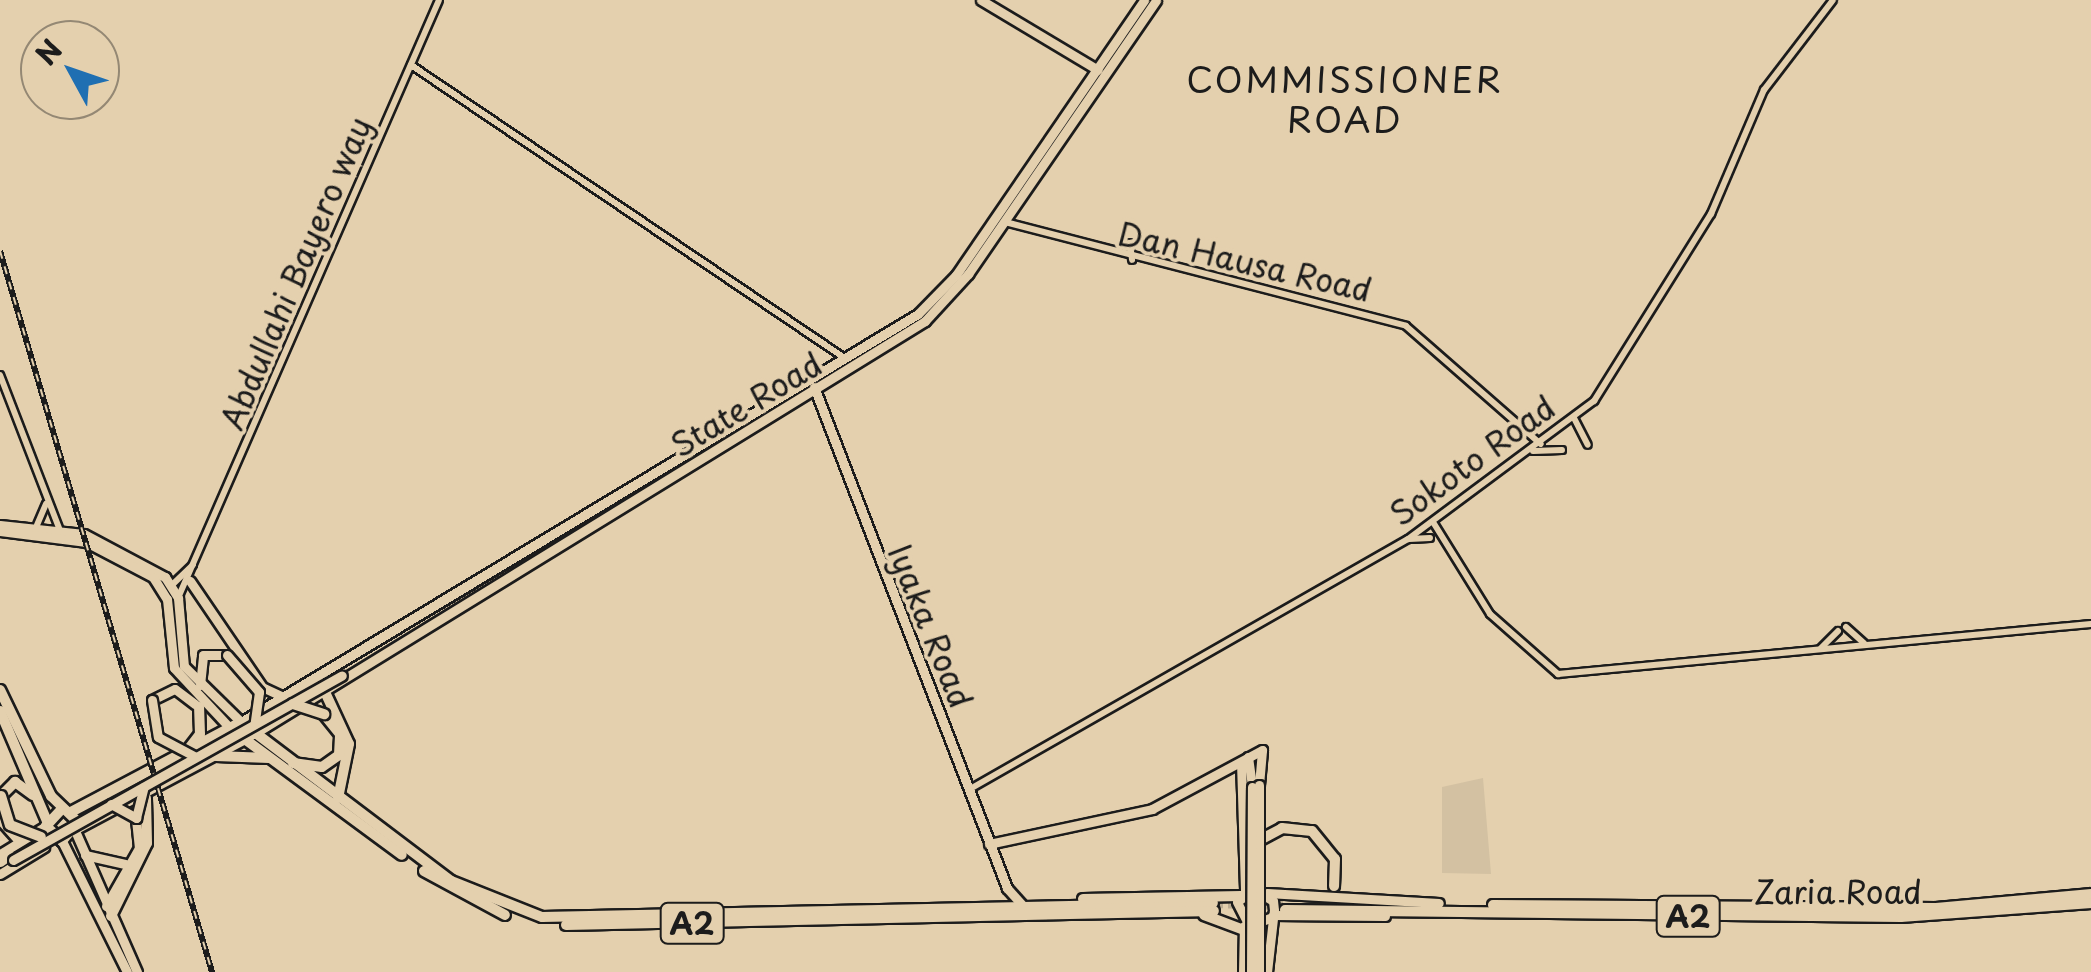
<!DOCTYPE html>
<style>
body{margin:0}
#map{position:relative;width:2091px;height:972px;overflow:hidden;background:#e4d0ae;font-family:"Playpen Sans",sans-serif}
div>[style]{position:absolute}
.built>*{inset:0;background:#d3c1a2}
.highway-tunnel>*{height:10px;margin-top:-5px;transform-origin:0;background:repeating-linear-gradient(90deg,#bcac91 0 10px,transparent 0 15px)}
.roads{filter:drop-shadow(2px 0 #1c1c1c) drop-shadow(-2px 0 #1c1c1c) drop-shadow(0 2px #1c1c1c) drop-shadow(0 -2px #1c1c1c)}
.minor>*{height:6px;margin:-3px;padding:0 3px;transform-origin:3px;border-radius:3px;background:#e4d0ae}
.major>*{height:9px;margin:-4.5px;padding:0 4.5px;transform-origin:4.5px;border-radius:4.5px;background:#e4d0ae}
.highway>*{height:10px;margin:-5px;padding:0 5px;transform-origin:5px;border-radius:5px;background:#e4d0ae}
.rail>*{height:6px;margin-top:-3px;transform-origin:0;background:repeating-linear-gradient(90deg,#e4d0ae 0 8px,#1c1c1c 0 16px);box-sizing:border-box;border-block:2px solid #1c1c1c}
.bridges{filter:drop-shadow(2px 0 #1c1c1c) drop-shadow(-2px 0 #1c1c1c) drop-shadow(0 2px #1c1c1c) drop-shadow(0 -2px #1c1c1c)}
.major-bridge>*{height:9px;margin:-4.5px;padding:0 4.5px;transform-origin:4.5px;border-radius:4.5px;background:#e4d0ae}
.highway-bridge>*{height:10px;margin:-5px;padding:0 5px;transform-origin:5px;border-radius:5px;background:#e4d0ae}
span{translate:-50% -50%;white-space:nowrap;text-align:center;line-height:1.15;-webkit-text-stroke:8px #e4d0ae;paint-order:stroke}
.shield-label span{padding:2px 8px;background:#e4d0ae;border:2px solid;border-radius:8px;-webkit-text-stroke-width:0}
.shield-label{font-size:30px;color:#1c1c1c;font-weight:700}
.street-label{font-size:32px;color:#1c1c1c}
.neighbourhood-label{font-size:35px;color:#1c1c1c;letter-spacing:2.5px}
.north{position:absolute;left:20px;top:20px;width:100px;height:100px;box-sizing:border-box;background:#e4d0ae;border:2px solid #948874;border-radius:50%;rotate:310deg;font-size:28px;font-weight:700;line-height:40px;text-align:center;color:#1c1c1c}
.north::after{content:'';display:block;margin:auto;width:35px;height:45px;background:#1f6fb2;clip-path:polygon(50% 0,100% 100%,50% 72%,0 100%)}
</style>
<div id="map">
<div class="built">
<i style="clip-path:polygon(1483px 778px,1491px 874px,1442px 873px,1442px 787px)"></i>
</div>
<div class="highway-tunnel">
<i style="left:1213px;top:903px;width:72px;rotate:1.6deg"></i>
</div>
<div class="roads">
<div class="minor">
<i style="left:411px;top:65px;width:525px;rotate:34.05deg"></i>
<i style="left:1005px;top:222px;width:414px;rotate:14.5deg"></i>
<i style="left:1406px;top:326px;width:179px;rotate:41.2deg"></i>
<i style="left:1130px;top:243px;width:17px;rotate:83deg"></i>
<i style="left:0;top:375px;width:164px;rotate:68.9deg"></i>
<i style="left:1574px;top:418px;width:30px;rotate:63deg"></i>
<i style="left:1533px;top:451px;width:29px;rotate:-2deg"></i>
<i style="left:1433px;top:522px;width:108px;rotate:58.2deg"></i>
<i style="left:1490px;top:614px;width:91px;rotate:41.4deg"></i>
<i style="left:1558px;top:674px;width:535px;rotate:-5.36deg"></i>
<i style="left:37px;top:525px;width:23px;rotate:-67deg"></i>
<i style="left:1409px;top:539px;width:21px;rotate:-3deg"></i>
<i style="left:172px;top:585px;width:29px;rotate:-44deg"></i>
<i style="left:178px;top:598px;width:652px;rotate:-66.42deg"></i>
<i style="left:1846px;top:627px;width:24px;rotate:42deg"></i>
<i style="left:1821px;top:648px;width:24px;rotate:-45deg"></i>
<i style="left:970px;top:789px;width:504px;rotate:-29.72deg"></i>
<i style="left:1408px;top:539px;width:232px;rotate:-36.6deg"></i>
<i style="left:1594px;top:401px;width:221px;rotate:-58deg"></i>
<i style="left:1711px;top:214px;width:135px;rotate:-66.9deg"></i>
<i style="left:1764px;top:90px;width:113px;rotate:-52.5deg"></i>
</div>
<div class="major">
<i style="left:981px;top:0;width:136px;rotate:30.9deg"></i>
<i style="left:814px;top:387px;width:537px;rotate:68.93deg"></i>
<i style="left:1007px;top:888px;width:24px;rotate:48deg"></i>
<i style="left:0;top:525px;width:84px;rotate:6.1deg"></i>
<i style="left:84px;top:534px;width:92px;rotate:28deg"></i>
<i style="left:165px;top:577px;width:25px;rotate:58deg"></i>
<i style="left:178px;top:598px;width:68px;rotate:85deg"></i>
<i style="left:184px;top:666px;width:80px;rotate:44.5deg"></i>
<i style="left:241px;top:722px;width:790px;rotate:-31.08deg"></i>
<i style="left:918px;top:314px;width:54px;rotate:-45.7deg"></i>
<i style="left:956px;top:275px;width:333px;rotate:-55.6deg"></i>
<i style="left:0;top:531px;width:87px;rotate:7.3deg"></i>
<i style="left:86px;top:542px;width:76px;rotate:27.6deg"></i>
<i style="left:153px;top:577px;width:26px;rotate:58deg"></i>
<i style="left:167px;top:599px;width:69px;rotate:84.2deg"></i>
<i style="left:174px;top:668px;width:82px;rotate:47deg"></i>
<i style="left:190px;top:581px;width:128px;rotate:55.8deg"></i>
<i style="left:262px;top:687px;width:26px;rotate:25deg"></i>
<i style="left:200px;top:685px;width:30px;rotate:-84deg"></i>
<i style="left:203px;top:655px;width:24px"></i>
<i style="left:152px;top:700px;width:25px;rotate:-26deg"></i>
<i style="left:175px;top:689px;width:25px;rotate:37deg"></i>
<i style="left:254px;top:734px;width:788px;rotate:-31.61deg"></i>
<i style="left:925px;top:321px;width:64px;rotate:-47.5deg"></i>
<i style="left:968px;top:274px;width:332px;rotate:-55.5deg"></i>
<i style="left:1248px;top:757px;width:30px;rotate:82deg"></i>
<i style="left:1241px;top:762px;width:130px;rotate:88.2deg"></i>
<i style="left:1259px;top:785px;width:35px;rotate:-85deg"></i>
<i style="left:76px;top:833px;width:152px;rotate:66.3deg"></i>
<i style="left:62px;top:841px;width:146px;rotate:63.6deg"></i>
<i style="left:989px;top:844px;width:167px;rotate:-12.1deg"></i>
<i style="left:1152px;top:809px;width:125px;rotate:-28.2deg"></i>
<i style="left:0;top:854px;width:54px;rotate:-31.3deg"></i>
<i style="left:85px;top:855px;width:41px;rotate:12.7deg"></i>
<i style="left:0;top:862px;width:12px;rotate:-35deg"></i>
<i style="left:0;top:874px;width:52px;rotate:-31.5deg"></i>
<i style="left:1267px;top:893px;width:172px;rotate:3.3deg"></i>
<i style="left:106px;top:906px;width:67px;rotate:-60.4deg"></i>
<i style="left:139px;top:848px;width:30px;rotate:-96deg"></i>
<i style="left:1273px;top:915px;width:112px;rotate:0.5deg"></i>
<i style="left:1243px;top:972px;width:46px;rotate:-88.8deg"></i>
<i style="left:1267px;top:972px;width:62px;rotate:-83.6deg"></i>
<i style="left:1274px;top:910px;width:9px;rotate:-96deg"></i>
<i style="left:1273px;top:901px;width:22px;rotate:-148deg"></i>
<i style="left:1254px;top:889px;width:21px;rotate:143deg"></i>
<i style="left:1237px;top:902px;width:27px;rotate:63deg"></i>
<i style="left:1249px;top:926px;width:25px;rotate:-21deg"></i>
</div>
<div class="highway">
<i style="left:0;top:690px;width:118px;rotate:64.3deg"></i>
<i style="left:51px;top:796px;width:37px;rotate:44deg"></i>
<i style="left:78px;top:822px;width:25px;rotate:130deg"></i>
<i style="left:62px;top:841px;width:22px;rotate:-137deg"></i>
<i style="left:46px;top:826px;width:23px;rotate:-47deg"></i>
<i style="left:325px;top:692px;width:57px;rotate:65.2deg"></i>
<i style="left:349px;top:744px;width:55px;rotate:101.5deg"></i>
<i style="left:0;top:711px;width:120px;rotate:66.9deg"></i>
<i style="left:231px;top:729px;width:212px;rotate:36.4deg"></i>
<i style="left:190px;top:747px;width:16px;rotate:-52deg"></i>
<i style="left:200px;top:734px;width:27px;rotate:-92deg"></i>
<i style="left:216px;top:756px;width:53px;rotate:2.2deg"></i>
<i style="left:293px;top:763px;width:29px;rotate:8deg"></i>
<i style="left:322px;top:767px;width:21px;rotate:-35deg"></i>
<i style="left:339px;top:755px;width:21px;rotate:-87deg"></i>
<i style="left:340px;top:734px;width:26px;rotate:-129deg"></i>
<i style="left:1px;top:796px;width:20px;rotate:-45deg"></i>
<i style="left:15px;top:782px;width:22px;rotate:36deg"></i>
<i style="left:71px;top:812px;width:192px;rotate:-27.9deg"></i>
<i style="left:241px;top:722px;width:263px;rotate:37.1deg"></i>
<i style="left:451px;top:881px;width:98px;rotate:21.6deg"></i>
<i style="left:542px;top:917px;width:671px;rotate:-1.2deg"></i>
<i style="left:0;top:819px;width:30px;rotate:48deg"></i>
<i style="left:78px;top:828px;width:194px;rotate:-28deg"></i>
<i style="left:1258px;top:841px;width:27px;rotate:-28deg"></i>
<i style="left:1282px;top:828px;width:30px;rotate:6deg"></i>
<i style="left:1312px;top:831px;width:36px;rotate:51deg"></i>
<i style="left:1335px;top:859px;width:27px;rotate:92deg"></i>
<i style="left:424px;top:871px;width:92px;rotate:28.5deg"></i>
<i style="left:1083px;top:899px;width:158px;rotate:-1.1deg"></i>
<i style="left:1493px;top:905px;width:443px;rotate:0.4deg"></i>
<i style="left:1936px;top:908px;width:156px;rotate:-5.2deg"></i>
<i style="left:1285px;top:910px;width:616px;rotate:0.65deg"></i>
<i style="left:1901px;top:917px;width:191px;rotate:-4.2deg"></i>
<i style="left:1204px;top:915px;width:43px;rotate:20.6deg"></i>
<i style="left:111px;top:916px;width:81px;rotate:-63.7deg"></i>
<i style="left:147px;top:843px;width:45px;rotate:-91.3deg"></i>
<i style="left:566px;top:925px;width:648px;rotate:-1.24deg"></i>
</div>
</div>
<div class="rail">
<i style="left:0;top:251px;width:752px;rotate:73.61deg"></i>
</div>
<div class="bridges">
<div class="major-bridge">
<i style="left:227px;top:655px;width:49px;rotate:49.1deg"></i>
<i style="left:259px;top:692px;width:30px;rotate:98deg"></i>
<i style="left:152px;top:700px;width:37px;rotate:81deg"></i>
<i style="left:158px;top:737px;width:41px;rotate:27.8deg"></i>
<i style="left:1259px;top:785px;width:187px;rotate:90deg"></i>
<i style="left:111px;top:804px;width:29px;rotate:29deg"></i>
<i style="left:136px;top:818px;width:32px;rotate:-76deg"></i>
<i style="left:13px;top:860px;width:377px;rotate:-29.3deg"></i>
<i style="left:1251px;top:972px;width:185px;rotate:-89.7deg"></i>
</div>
<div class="highway-bridge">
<i style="left:293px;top:704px;width:33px;rotate:18deg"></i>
<i style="left:1px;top:796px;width:30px;rotate:73deg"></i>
<i style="left:10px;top:825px;width:33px;rotate:21deg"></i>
</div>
</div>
<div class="shield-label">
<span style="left:1688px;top:916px">A2</span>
<span style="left:692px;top:923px">A2</span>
</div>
<div class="street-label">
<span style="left:1245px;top:261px;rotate:13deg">Dan Hausa Road</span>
<span style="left:295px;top:273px;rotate:-67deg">Abdullahi Bayero way</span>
<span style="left:746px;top:404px;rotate:-31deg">State Road</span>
<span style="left:1472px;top:460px;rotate:-36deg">Sokoto Road</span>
<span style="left:931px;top:626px;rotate:68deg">Iyaka Road</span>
<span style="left:1838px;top:891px">Zaria Road</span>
</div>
<div class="neighbourhood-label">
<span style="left:1345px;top:99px">COMMISSIONER<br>ROAD</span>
</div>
<div class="north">N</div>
</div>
